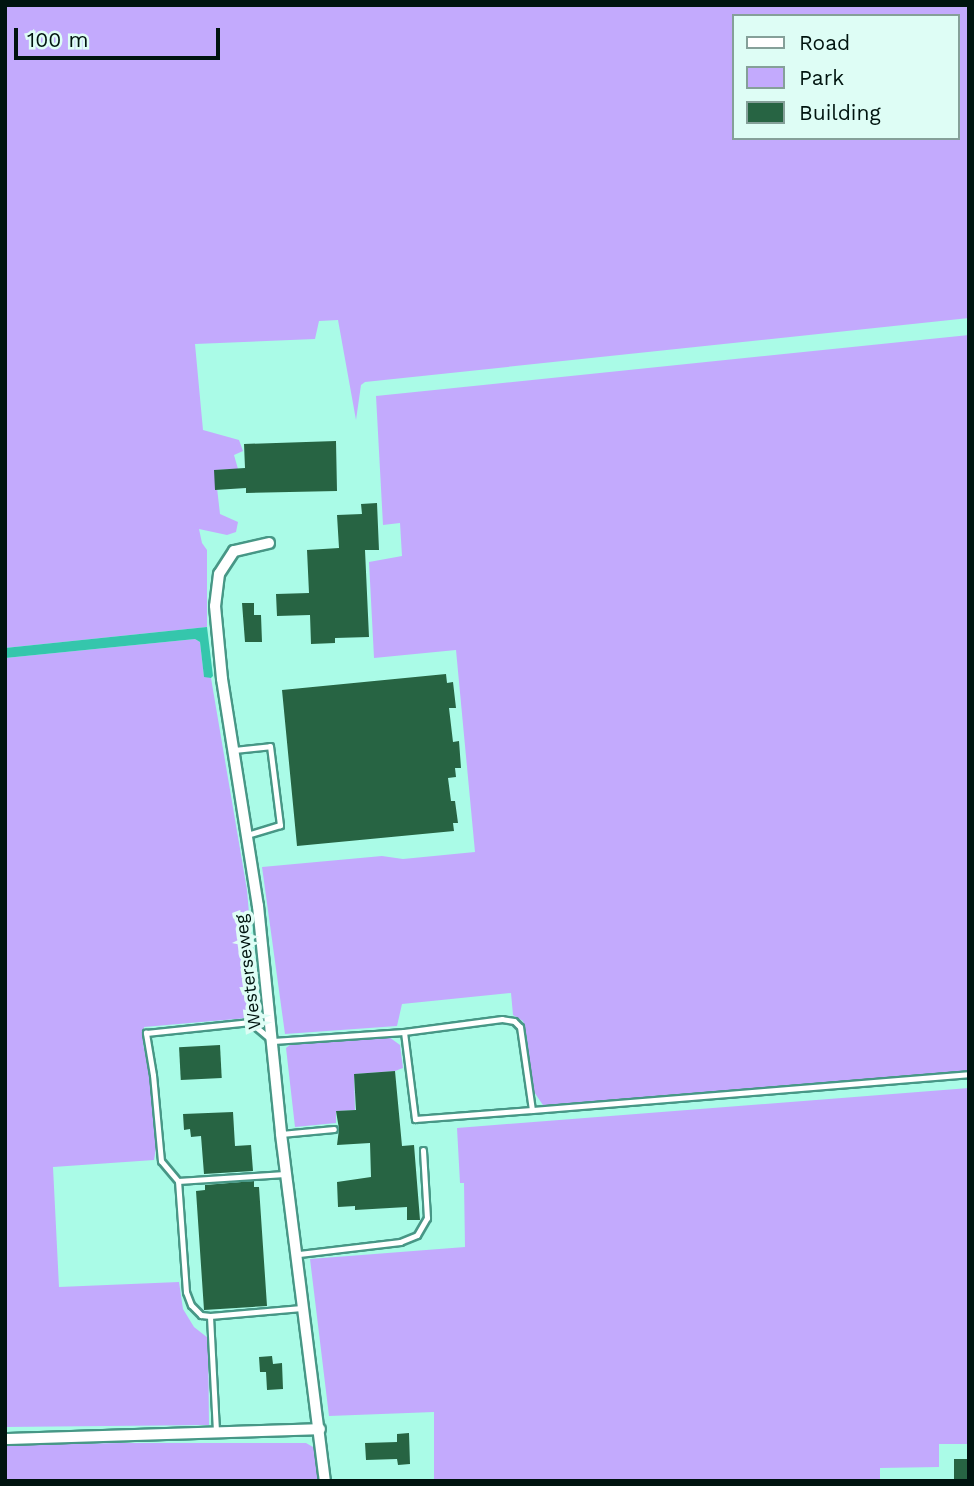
<!DOCTYPE html>
<style>
body{margin:0}
#map{position:relative;width:974px;height:1486px;overflow:hidden;background:#aafbe7;font-family:"Work Sans",sans-serif}
div>[style]{position:absolute}
.green>*{inset:0;background:#c3aafd}
.water>*{inset:0;background:#35c6ac}
.building>*{inset:0;background:#276443;transform-origin:0 0}
.roads{filter:drop-shadow(2px 0 #479786) drop-shadow(-2px 0 #479786) drop-shadow(0 2px #479786) drop-shadow(0 -2px #479786)}
.service>*{height:5px;margin:-2.5px;padding:0 2.5px;transform-origin:2.5px;border-radius:2.5px;background:#fff}
.minor>*{height:10px;margin:-5px;padding:0 5px;transform-origin:5px;border-radius:5px;background:#fff}
span{translate:-50% -50%;white-space:nowrap;text-align:center;line-height:1.15;-webkit-text-stroke:7px #defdf5;paint-order:stroke}
.street-label{font-size:18px;color:#00140f}
.frame{position:absolute;inset:0;border:7px solid #00140f;pointer-events:none}
.legend{position:absolute;left:732px;top:14px;width:228px;height:126px;box-sizing:border-box;background:#defdf5;border:2px solid #85a099;margin:0;padding:9px 12px;list-style:none;font-size:21px;color:#00140f}
.legend li{display:flex;align-items:center;gap:14px;height:35px}
.legend b{width:35px;border:2px solid #85a099}
.scale{position:absolute;left:14px;top:28px;width:206px;height:32px;box-sizing:border-box;border:4px solid #00140f;border-top:0;padding-left:9px;font-size:21px;line-height:24px;white-space:nowrap;color:#00140f;-webkit-text-stroke:5px #defdf5;paint-order:stroke}
</style>
<div id="map">
<div class="green">
<i style="clip-path:polygon(evenodd,5px 5px,969px 5px,969px 318px,365px 382px,361px 385px,356px 420px,338px 320px,319px 321px,315px 339px,195px 344px,203px 430px,239px 440px,243px 451px,234px 455px,238px 469px,215px 470px,220px 514px,238px 522px,236px 532px,227px 535px,199px 529px,202px 543px,207px 550px,207px 627px,5px 648px,5px 5px,734px 16px,958px 16px,958px 138px,734px 138px,734px 16px)"></i>
<i style="clip-path:polygon(969px 335px,969px 1073px,545px 1108px,532px 1089px,527px 1039px,523px 1021px,513px 1015px,511px 993px,402px 1004px,397px 1026px,285px 1034px,262px 867px,382px 856px,403px 859px,475px 852px,456px 650px,374px 658px,369px 562px,402px 556px,400px 523px,383px 525px,376px 396px)"></i>
<i style="clip-path:polygon(195px 639px,200px 642px,204px 676px,211px 678px,247px 890px,258px 1017px,144px 1027px,143px 1044px,151px 1080px,156px 1148px,154px 1160px,53px 1167px,59px 1287px,179px 1282px,183px 1309px,194px 1327px,208px 1338px,209px 1425px,5px 1427px,5px 658px)"></i>
<i style="clip-path:polygon(389px 1037px,400px 1045px,403px 1068px,395px 1071px,354px 1074px,355px 1110px,336px 1111px,336px 1123px,295px 1127px,286px 1048px,291px 1044px)"></i>
<i style="clip-path:polygon(969px 1088px,969px 1444px,939px 1444px,939px 1467px,880px 1468px,880px 1481px,434px 1481px,434px 1412px,329px 1416px,310px 1259px,465px 1247px,464px 1183px,460px 1183px,457px 1128px)"></i>
<i style="clip-path:polygon(121px 1443px,306px 1443px,313px 1447px,315px 1453px,319px 1481px,5px 1481px,5px 1445px)"></i>
</div>
<div class="water">
<i style="clip-path:polygon(207px 627px,213px 676px,211px 678px,204px 677px,200px 642px,195px 639px,5px 658px,5px 648px)"></i>
</div>
<div class="building">
<i style="clip-path:polygon(336px 441px,337px 491px,246px 493px,246px 488px,215px 490px,214px 470px,245px 468px,244px 444px)"></i>
<i style="clip-path:polygon(377px 503px,379px 550px,365px 550px,369px 637px,335px 638px,335px 643px,311px 644px,310px 615px,277px 616px,276px 594px,309px 593px,307px 550px,339px 548px,337px 515px,362px 514px,361px 504px)"></i>
<i style="clip-path:polygon(242px 603px,254px 603px,254px 615px,261px 615px,262px 642px,245px 642px)"></i>
<i style="clip-path:polygon(446px 674px,447px 683px,453px 682px,456px 708px,449px 708px,453px 742px,459px 741px,461px 768px,455px 768px,456px 777px,448px 778px,451px 801px,455px 801px,458px 823px,453px 823px,454px 831px,297px 846px,282px 690px)"></i>
<i style="left:220px;top:1045px;width:33px;height:41px;rotate:87deg"></i>
<i style="clip-path:polygon(395px 1071px,402px 1146px,414px 1145px,420px 1220px,407px 1220px,407px 1207px,355px 1210px,355px 1206px,338px 1207px,337px 1182px,371px 1177px,370px 1143px,337px 1145px,339px 1129px,336px 1111px,356px 1110px,354px 1074px)"></i>
<i style="clip-path:polygon(233px 1112px,235px 1146px,251px 1145px,253px 1171px,204px 1174px,201px 1136px,191px 1137px,190px 1129px,184px 1130px,183px 1114px)"></i>
<i style="clip-path:polygon(254px 1181px,254px 1187px,259px 1187px,267px 1306px,204px 1310px,196px 1191px,205px 1190px,205px 1185px)"></i>
<i style="clip-path:polygon(272px 1356px,273px 1364px,282px 1363px,283px 1389px,267px 1390px,266px 1372px,260px 1372px,259px 1357px)"></i>
<i style="clip-path:polygon(409px 1433px,410px 1464px,398px 1465px,397px 1459px,366px 1460px,365px 1443px,397px 1442px,397px 1434px)"></i>
<i style="left:954px;top:1459px;width:15px;height:22px"></i>
</div>
<div class="roads">
<div class="service">
<i style="left:234px;top:750px;width:36px;rotate:-6deg"></i>
<i style="left:270px;top:746px;width:80px;rotate:82.8deg"></i>
<i style="left:280px;top:825px;width:34px;rotate:163deg"></i>
<i style="left:532px;top:1110px;width:438px;rotate:-4.7deg"></i>
<i style="left:281px;top:1134px;width:53px;rotate:-5.4deg"></i>
<i style="left:178px;top:1181px;width:26px;rotate:-130deg"></i>
<i style="left:161px;top:1161px;width:86px;rotate:-95.3deg"></i>
<i style="left:153px;top:1075px;width:43px;rotate:-99.5deg"></i>
<i style="left:146px;top:1033px;width:105px;rotate:-6deg"></i>
<i style="left:250px;top:1022px;width:30px;rotate:40deg"></i>
<i style="left:273px;top:1041px;width:131px;rotate:-3.9deg"></i>
<i style="left:404px;top:1032px;width:88px;rotate:82.8deg"></i>
<i style="left:415px;top:1119px;width:117px;rotate:-4.4deg"></i>
<i style="left:532px;top:1110px;width:84px;rotate:-98.2deg"></i>
<i style="left:520px;top:1027px;width:8px;rotate:-135deg"></i>
<i style="left:514px;top:1021px;width:12px;rotate:-171deg"></i>
<i style="left:502px;top:1019px;width:99px;rotate:172.4deg"></i>
<i style="left:299px;top:1254px;width:102px;rotate:-6.8deg"></i>
<i style="left:400px;top:1242px;width:18px;rotate:-22deg"></i>
<i style="left:417px;top:1235px;width:20px;rotate:-60deg"></i>
<i style="left:427px;top:1218px;width:68px;rotate:-93.4deg"></i>
<i style="left:210px;top:1316px;width:9px;rotate:-174deg"></i>
<i style="left:201px;top:1315px;width:14px;rotate:-135deg"></i>
<i style="left:191px;top:1305px;width:14px;rotate:-111deg"></i>
<i style="left:186px;top:1292px;width:111px;rotate:-94.1deg"></i>
<i style="left:178px;top:1181px;width:107px;rotate:-3.7deg"></i>
<i style="left:216px;top:1431px;width:115px;rotate:-93deg"></i>
<i style="left:210px;top:1316px;width:92px;rotate:-5deg"></i>
</div>
<div class="minor">
<i style="left:269px;top:543px;width:36px;rotate:167deg"></i>
<i style="left:234px;top:551px;width:27px;rotate:123deg"></i>
<i style="left:219px;top:574px;width:32px;rotate:97deg"></i>
<i style="left:215px;top:606px;width:73px;rotate:84.5deg"></i>
<i style="left:222px;top:679px;width:230px;rotate:81deg"></i>
<i style="left:258px;top:906px;width:229px;rotate:84.2deg"></i>
<i style="left:281px;top:1134px;width:350px;rotate:82.8deg"></i>
<i style="left:5px;top:1439px;width:315px;rotate:-1.8deg"></i>
</div>
</div>
<div class="street-label">
<span style="left:248px;top:972px;rotate:-97deg">Westerseweg</span>
</div>
<div class="frame"></div>
<ul class="legend">
<li><b style="height:9px;background:#fff"></b>Road</li>
<li><b style="height:19px;background:#c3aafd"></b>Park</li>
<li><b style="height:19px;background:#276443"></b>Building</li>
</ul>
<div class="scale">100 m</div>
</div>
